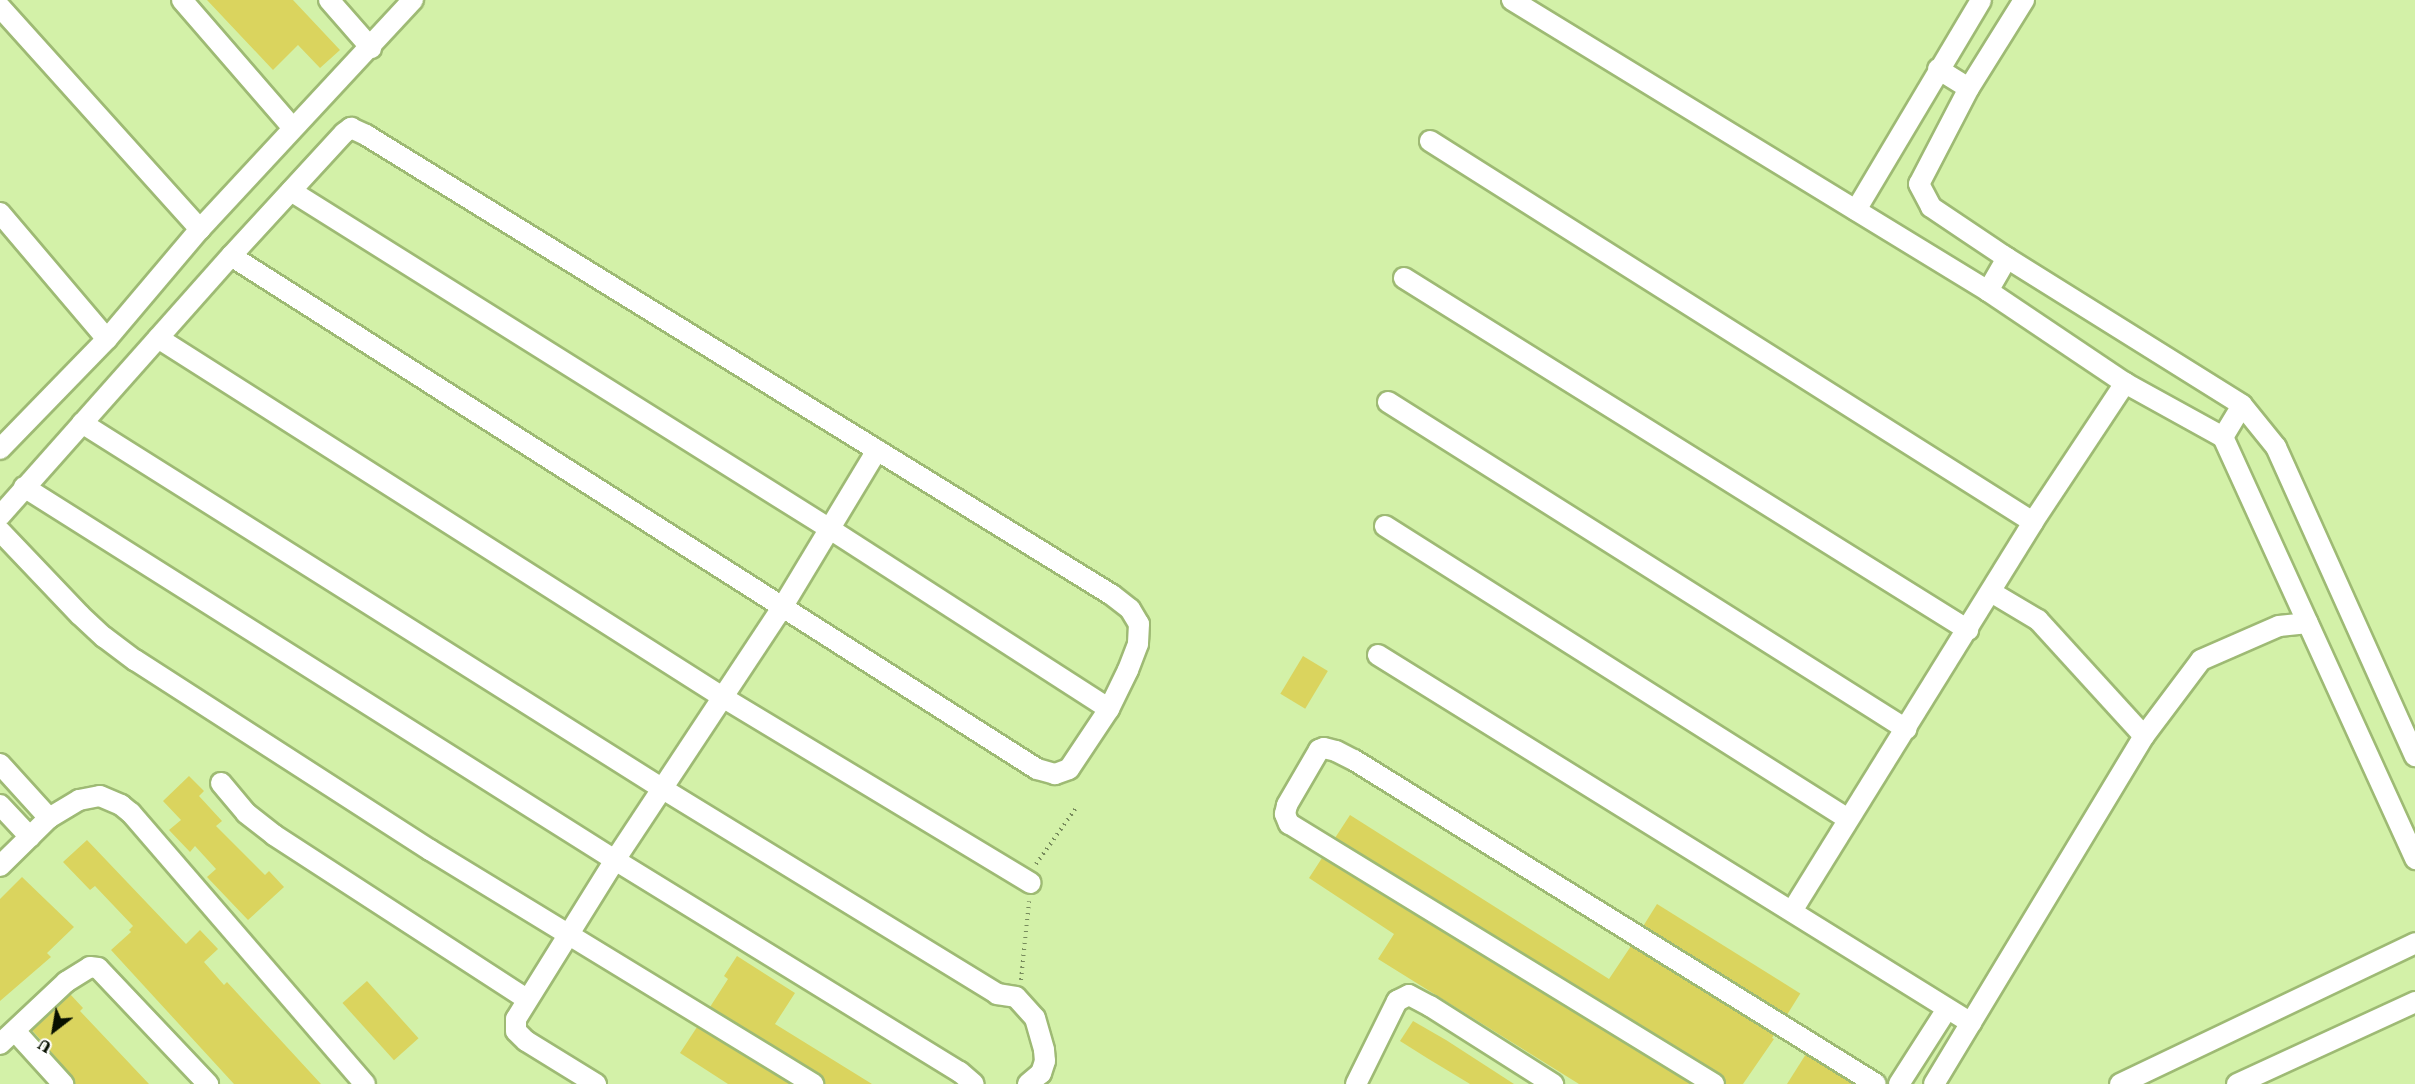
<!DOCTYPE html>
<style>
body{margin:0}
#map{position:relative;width:2415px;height:1084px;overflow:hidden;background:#d3f1a8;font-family:"Roboto Serif",serif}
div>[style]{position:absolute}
.building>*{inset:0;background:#dad45e;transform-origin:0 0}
.path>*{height:4px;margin-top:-2px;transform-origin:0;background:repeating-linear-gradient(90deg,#778b5c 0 1.5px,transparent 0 6px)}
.roads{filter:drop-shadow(2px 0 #9eba74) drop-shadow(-2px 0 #9eba74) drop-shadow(0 2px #9eba74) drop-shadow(0 -2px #9eba74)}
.street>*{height:20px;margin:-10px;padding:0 10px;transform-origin:10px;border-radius:10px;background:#fff}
span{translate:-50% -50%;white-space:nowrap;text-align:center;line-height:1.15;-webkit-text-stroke:4.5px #fff;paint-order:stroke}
.north{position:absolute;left:24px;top:1000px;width:60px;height:60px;-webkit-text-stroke:4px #fff;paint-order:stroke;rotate:211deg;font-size:16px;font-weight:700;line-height:24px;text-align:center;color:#071000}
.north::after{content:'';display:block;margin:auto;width:21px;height:27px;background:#071000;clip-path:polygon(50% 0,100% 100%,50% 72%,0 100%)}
</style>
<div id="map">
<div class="building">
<i style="clip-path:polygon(207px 0,293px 0,340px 50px,320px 68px,298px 45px,273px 70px)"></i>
<i style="left:1303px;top:656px;width:29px;height:44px;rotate:31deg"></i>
<i style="clip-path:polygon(189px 776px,204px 791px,199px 796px,222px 821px,216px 826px,265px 875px,269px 871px,284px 887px,248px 920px,207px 877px,216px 869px,195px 846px,190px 852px,169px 830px,181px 820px,163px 801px)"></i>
<i style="clip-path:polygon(1350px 815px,1609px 979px,1631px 946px,1774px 1035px,1772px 1038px,1774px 1039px,1743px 1084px,1726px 1084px,1720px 1074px,1335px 838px)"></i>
<i style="clip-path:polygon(87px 840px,186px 944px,200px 930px,218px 949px,204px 962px,224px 985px,227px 982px,321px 1084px,234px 1084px,111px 950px,131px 932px,129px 930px,133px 926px,95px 886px,90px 890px,63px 862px)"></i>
<i style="clip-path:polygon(1322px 858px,1691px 1084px,1579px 1084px,1378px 959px,1394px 934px,1309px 878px)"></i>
<i style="clip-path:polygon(22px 877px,74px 927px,47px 953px,51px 957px,0 1001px,0 899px)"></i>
<i style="left:1657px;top:904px;width:169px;height:26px;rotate:32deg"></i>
<i style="clip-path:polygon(737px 956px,795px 993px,775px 1024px,872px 1084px,825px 1084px,819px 1074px,710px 1007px,728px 979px,724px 976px)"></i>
<i style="left:367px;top:981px;width:77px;height:33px;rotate:48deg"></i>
<i style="clip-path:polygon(70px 994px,83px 1008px,80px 1011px,149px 1084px,75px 1084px,72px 1076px,32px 1030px)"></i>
<i style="clip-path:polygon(1413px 1021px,1446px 1040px,1514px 1084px,1470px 1084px,1427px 1058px,1400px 1041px)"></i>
<i style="clip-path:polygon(697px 1027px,790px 1084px,728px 1084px,680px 1053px)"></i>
<i style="clip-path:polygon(1806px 1054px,1853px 1084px,1787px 1084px)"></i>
</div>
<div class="path">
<i style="left:1036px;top:864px;width:69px;rotate:-54.5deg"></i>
<i style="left:1021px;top:980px;width:79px;rotate:-84.2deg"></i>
</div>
<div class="roads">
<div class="street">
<i style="left:182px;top:0;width:169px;rotate:49.1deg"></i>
<i style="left:329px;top:0;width:64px;rotate:48.8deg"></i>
<i style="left:1512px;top:0;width:558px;rotate:31.44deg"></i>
<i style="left:1988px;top:291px;width:165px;rotate:33.9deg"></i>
<i style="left:2125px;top:383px;width:112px;rotate:28.9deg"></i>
<i style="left:2223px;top:437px;width:464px;rotate:65.5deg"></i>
<i style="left:2024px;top:0;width:104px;rotate:122deg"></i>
<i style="left:1969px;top:88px;width:108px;rotate:117.5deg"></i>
<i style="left:1919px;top:184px;width:26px;rotate:62deg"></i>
<i style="left:1931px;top:207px;width:92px;rotate:33.9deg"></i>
<i style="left:2007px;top:258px;width:277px;rotate:32deg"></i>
<i style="left:2242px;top:405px;width:54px;rotate:51deg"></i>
<i style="left:2276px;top:447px;width:339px;rotate:65.8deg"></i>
<i style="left:0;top:7px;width:299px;rotate:48deg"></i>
<i style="left:1938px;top:69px;width:36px;rotate:32deg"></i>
<i style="left:1430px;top:141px;width:713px;rotate:32.29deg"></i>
<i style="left:291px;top:191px;width:636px;rotate:32.09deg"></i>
<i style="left:830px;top:529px;width:332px;rotate:32.8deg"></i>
<i style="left:1856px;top:210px;width:244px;rotate:-59.2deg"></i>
<i style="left:0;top:213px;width:165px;rotate:49.7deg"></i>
<i style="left:1404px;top:278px;width:665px;rotate:31.97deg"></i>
<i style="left:1988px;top:291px;width:38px;rotate:-60deg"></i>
<i style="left:158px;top:338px;width:671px;rotate:32.46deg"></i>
<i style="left:724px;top:698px;width:358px;rotate:31.1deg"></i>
<i style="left:1388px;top:402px;width:613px;rotate:32.26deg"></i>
<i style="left:82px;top:423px;width:687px;rotate:32.21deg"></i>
<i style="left:663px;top:789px;width:392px;rotate:31.5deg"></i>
<i style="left:997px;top:994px;width:19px;rotate:9deg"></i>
<i style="left:1016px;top:997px;width:28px;rotate:48deg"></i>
<i style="left:1035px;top:1018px;width:33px;rotate:74deg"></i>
<i style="left:1044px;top:1050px;width:11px;rotate:85deg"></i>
<i style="left:1045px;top:1061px;width:13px;rotate:108deg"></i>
<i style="left:1041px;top:1073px;width:17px;rotate:140deg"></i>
<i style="left:2223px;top:437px;width:37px;rotate:-59deg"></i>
<i style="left:0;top:449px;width:153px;rotate:-45.8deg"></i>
<i style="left:107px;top:339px;width:144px;rotate:-49.8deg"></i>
<i style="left:200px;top:229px;width:313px;rotate:-47.1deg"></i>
<i style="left:24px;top:487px;width:699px;rotate:32.26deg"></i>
<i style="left:615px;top:860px;width:405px;rotate:31.6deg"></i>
<i style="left:960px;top:1072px;width:18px;rotate:41deg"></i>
<i style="left:0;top:516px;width:348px;rotate:-48.4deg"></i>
<i style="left:231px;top:256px;width:167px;rotate:-47.4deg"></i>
<i style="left:344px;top:133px;width:9px;rotate:-36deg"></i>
<i style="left:351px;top:128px;width:17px;rotate:25deg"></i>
<i style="left:366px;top:135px;width:876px;rotate:31.66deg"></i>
<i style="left:1112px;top:595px;width:23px;rotate:38deg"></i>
<i style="left:1130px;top:609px;width:17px;rotate:59deg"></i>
<i style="left:1139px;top:624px;width:20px;rotate:93deg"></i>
<i style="left:1138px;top:644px;width:28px;rotate:111deg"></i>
<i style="left:1128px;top:670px;width:43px;rotate:116deg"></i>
<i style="left:1109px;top:709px;width:72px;rotate:123.7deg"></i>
<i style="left:1069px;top:769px;width:15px;rotate:160deg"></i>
<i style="left:1055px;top:774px;width:19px;rotate:-164deg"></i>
<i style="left:1037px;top:769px;width:955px;rotate:-147.52deg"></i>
<i style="left:1385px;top:526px;width:548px;rotate:32.33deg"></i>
<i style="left:0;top:531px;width:116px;rotate:46.4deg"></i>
<i style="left:80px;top:615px;width:33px;rotate:43deg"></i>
<i style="left:104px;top:637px;width:39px;rotate:37deg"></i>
<i style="left:135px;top:660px;width:351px;rotate:32.8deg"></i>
<i style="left:430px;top:850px;width:449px;rotate:31.4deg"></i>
<i style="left:1991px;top:592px;width:55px;rotate:30.8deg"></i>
<i style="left:2038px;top:620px;width:157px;rotate:47.6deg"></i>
<i style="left:1378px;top:655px;width:698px;rotate:31.82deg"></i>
<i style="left:0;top:764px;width:73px;rotate:47.8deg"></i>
<i style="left:221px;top:783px;width:39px;rotate:50deg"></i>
<i style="left:246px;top:813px;width:36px;rotate:38deg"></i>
<i style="left:274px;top:835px;width:302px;rotate:33deg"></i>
<i style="left:0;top:805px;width:44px;rotate:46.8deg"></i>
<i style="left:0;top:866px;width:69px;rotate:-44.4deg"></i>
<i style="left:49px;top:818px;width:35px;rotate:-31deg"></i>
<i style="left:79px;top:800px;width:21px;rotate:-11deg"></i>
<i style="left:100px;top:796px;width:23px;rotate:23deg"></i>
<i style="left:121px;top:805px;width:13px;rotate:39deg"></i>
<i style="left:131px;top:813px;width:358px;rotate:49.2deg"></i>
<i style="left:1792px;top:911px;width:458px;rotate:-58.2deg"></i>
<i style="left:2033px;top:522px;width:167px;rotate:-56.5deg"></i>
<i style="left:15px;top:1031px;width:72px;rotate:47.8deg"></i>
<i style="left:0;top:1044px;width:91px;rotate:-43.2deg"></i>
<i style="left:66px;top:982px;width:28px;rotate:-32deg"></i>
<i style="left:90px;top:967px;width:8px;rotate:7deg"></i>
<i style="left:98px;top:968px;width:160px;rotate:46.5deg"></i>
<i style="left:596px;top:1084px;width:82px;rotate:-148.4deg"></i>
<i style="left:526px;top:1041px;width:14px;rotate:-135deg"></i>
<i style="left:516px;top:1031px;width:12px;rotate:-90deg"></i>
<i style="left:516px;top:1019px;width:187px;rotate:-58.1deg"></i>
<i style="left:615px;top:860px;width:305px;rotate:-56.5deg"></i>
<i style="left:783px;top:606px;width:182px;rotate:-58.9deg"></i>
<i style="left:1356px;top:1084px;width:93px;rotate:-63.7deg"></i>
<i style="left:1397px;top:1001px;width:13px;rotate:-27deg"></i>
<i style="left:1409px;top:995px;width:24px;rotate:28deg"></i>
<i style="left:1430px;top:1006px;width:146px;rotate:32.4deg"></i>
<i style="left:1714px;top:1084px;width:498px;rotate:-148.5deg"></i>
<i style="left:1289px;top:824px;width:11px;rotate:-112deg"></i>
<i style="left:1285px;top:814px;width:9px;rotate:-77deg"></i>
<i style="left:1287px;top:805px;width:64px;rotate:-59.8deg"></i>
<i style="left:1319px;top:750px;width:5px;rotate:-22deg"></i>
<i style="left:1324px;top:748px;width:12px;rotate:14deg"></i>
<i style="left:1336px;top:751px;width:20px;rotate:27deg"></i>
<i style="left:1354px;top:760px;width:614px;rotate:31.83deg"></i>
<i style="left:1899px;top:1084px;width:89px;rotate:-57.4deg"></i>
<i style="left:1934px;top:1084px;width:406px;rotate:-58.9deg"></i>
<i style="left:2144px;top:736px;width:95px;rotate:-53.1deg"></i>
<i style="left:2201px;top:660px;width:85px;rotate:-23.6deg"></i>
<i style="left:2279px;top:626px;width:29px;rotate:-6deg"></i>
<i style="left:2120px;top:1084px;width:327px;rotate:-25.5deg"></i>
<i style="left:2237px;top:1084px;width:196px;rotate:-24.7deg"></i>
</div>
</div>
<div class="north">U</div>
</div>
